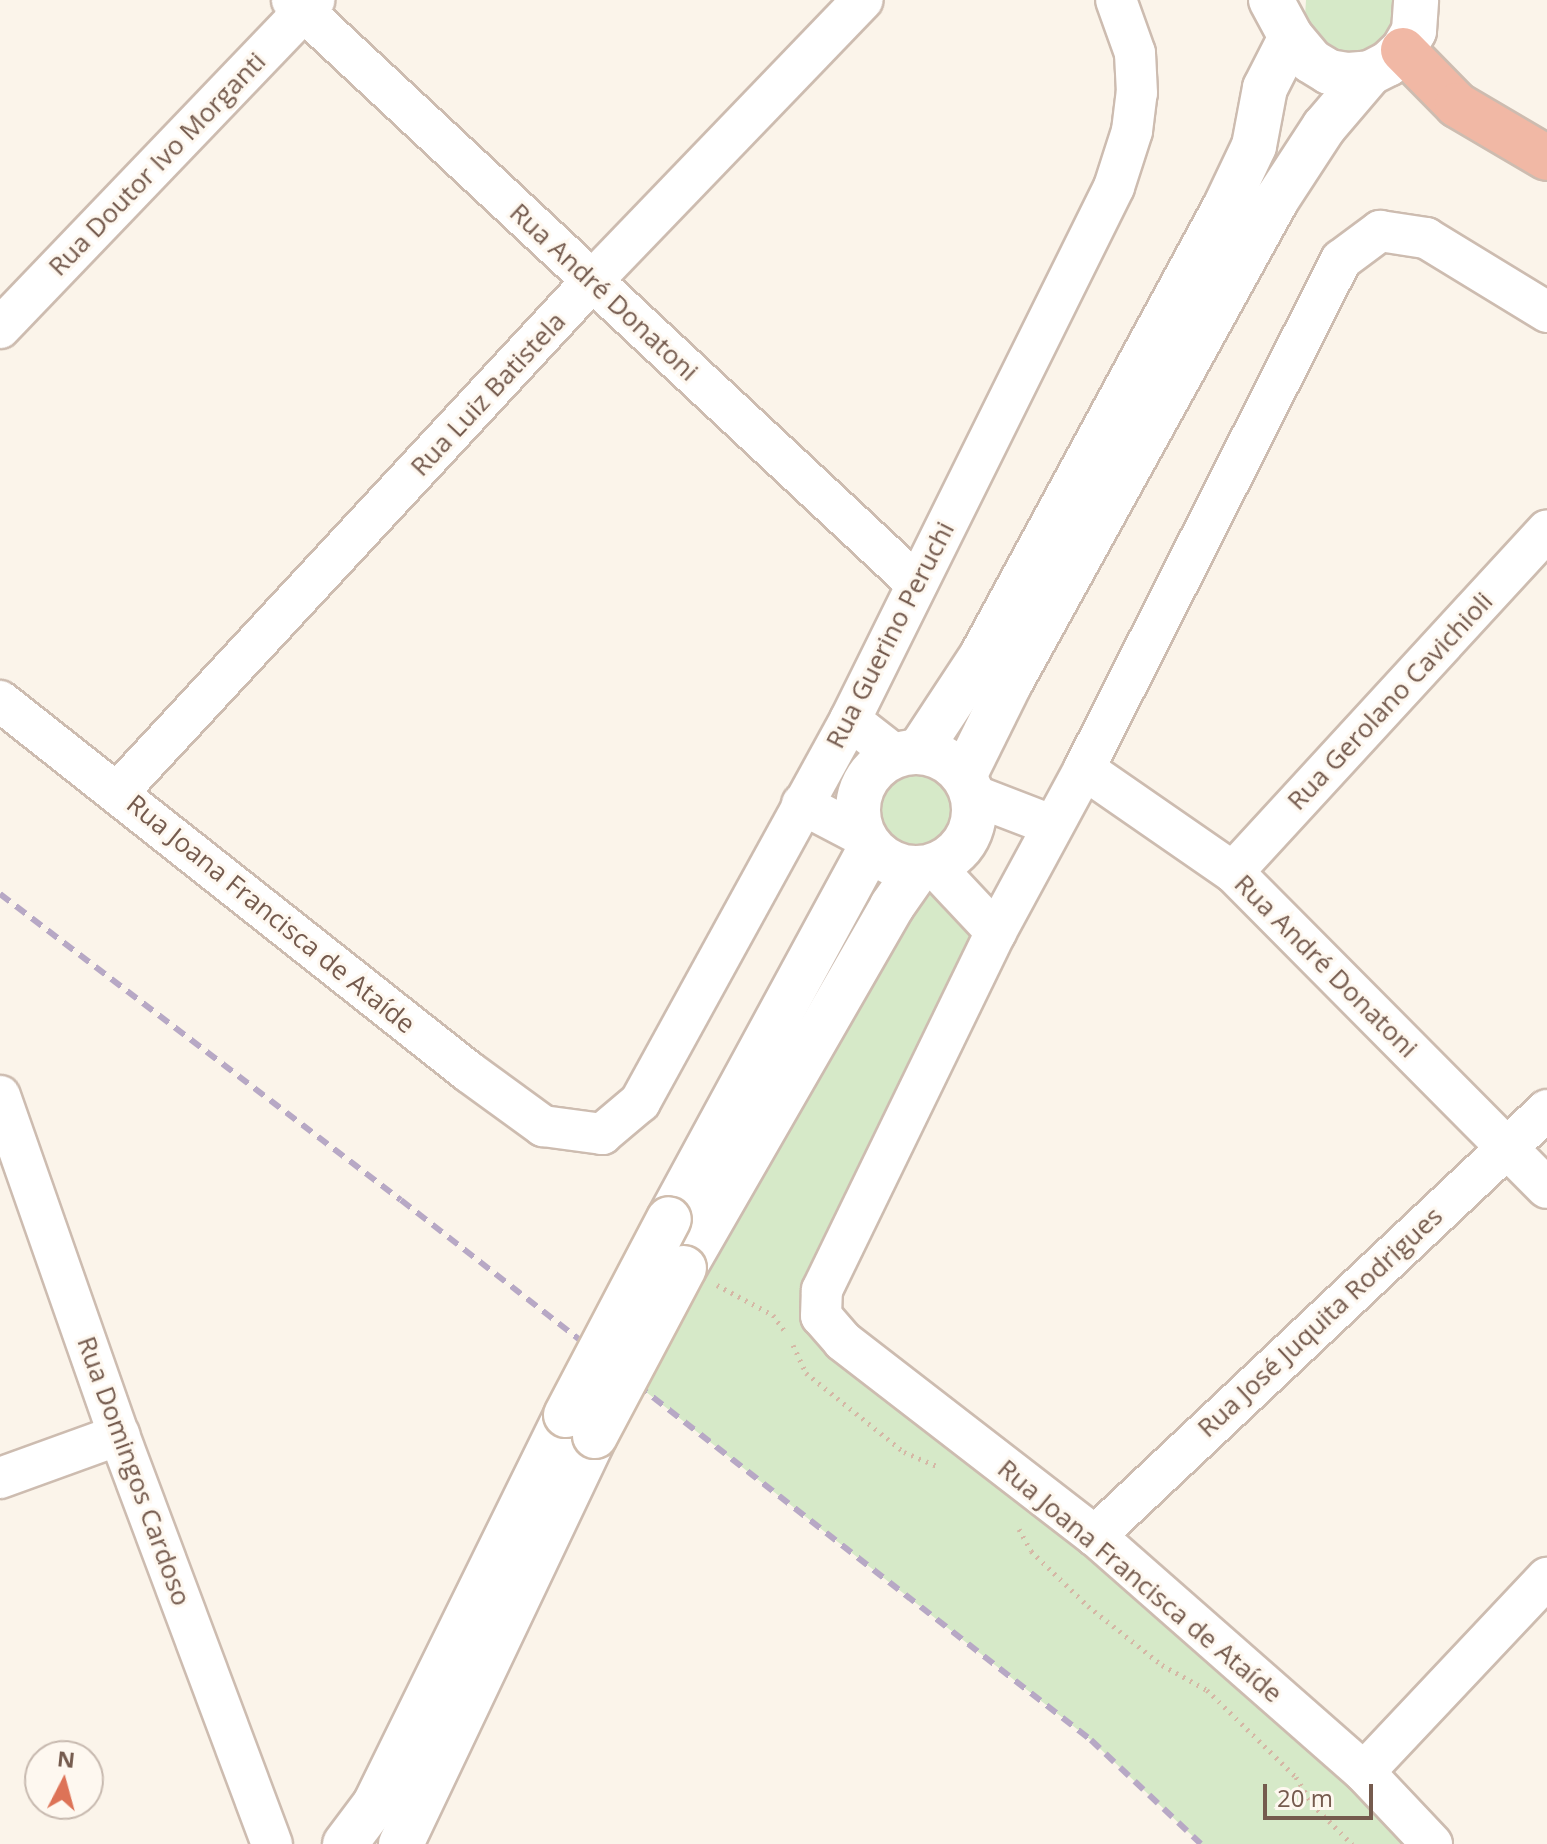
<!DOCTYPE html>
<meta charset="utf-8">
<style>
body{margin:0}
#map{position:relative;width:1547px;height:1844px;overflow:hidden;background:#fbf4ea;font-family:"Open Sans",sans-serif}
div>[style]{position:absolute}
.green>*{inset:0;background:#d6e9c8}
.path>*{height:5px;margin-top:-2.5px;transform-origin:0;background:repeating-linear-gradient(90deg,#d5b7a5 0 2px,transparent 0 8px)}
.roads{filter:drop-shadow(2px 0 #cdbcb0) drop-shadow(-2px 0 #cdbcb0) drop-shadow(0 2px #cdbcb0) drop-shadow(0 -2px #cdbcb0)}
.minor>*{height:40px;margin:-20px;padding:0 20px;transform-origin:20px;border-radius:20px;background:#fff}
.secondary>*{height:44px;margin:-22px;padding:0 22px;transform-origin:22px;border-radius:22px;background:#fff}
.secondary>.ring{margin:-22px;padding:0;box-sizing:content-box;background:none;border:44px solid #fff;border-radius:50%}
.motorway>*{height:44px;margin:-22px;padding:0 22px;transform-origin:22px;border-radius:22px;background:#f1b8a5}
.rail>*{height:6px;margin-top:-3px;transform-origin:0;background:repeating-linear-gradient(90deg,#b7a8c5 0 12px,transparent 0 20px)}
.bridges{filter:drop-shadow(2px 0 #d0bdad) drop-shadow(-2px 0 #d0bdad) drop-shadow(0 2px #d0bdad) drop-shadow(0 -2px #d0bdad)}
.secondary-bridge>*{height:44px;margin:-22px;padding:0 22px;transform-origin:22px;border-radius:22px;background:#fff}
span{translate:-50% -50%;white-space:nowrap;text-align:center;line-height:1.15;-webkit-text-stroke:6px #fef8f0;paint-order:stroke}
.street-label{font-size:26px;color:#755b4e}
.north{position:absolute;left:24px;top:1740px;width:80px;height:80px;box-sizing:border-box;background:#fef8f0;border:2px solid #c7b9af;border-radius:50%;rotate:6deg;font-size:22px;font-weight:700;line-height:32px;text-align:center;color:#755b4e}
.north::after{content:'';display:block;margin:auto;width:28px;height:36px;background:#dd7357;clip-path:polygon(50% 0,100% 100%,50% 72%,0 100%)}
.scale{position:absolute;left:1263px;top:1784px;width:110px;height:36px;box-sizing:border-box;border:4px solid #755b4e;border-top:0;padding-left:10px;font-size:24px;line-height:28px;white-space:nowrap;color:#755b4e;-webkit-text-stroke:6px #fef8f0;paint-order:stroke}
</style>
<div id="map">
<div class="green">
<i style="clip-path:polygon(1306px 0,1392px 0,1392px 22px,1384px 37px,1371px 49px,1354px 54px,1337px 53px,1322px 45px,1311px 32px,1305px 16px)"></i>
<i style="clip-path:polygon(936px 755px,952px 763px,975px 815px,969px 835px,958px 852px,941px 863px,996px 933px,821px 1316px,1432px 1844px,1201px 1844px,1091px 1740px,627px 1377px,917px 869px,891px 864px,871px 847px,858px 817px,859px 797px,865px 781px,878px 765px)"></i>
</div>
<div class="path">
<i style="left:717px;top:1285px;width:64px;rotate:28.2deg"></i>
<i style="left:773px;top:1315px;width:19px;rotate:54deg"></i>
<i style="left:793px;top:1345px;width:31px;rotate:65deg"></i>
<i style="left:806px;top:1373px;width:126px;rotate:38.9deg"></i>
<i style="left:904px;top:1452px;width:38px;rotate:23deg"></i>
<i style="left:1019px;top:1529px;width:25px;rotate:61deg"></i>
<i style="left:1031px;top:1551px;width:79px;rotate:44deg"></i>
<i style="left:1088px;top:1606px;width:95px;rotate:38.6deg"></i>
<i style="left:1162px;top:1665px;width:51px;rotate:29.1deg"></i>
<i style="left:1207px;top:1690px;width:124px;rotate:44.3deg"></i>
<i style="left:1296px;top:1777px;width:31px;rotate:59deg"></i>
<i style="left:1312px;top:1804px;width:57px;rotate:45deg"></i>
</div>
<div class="roads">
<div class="minor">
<i style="left:292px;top:0;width:855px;rotate:43.06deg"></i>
<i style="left:0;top:328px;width:454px;rotate:-46.2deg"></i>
<i style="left:0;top:701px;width:598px;rotate:38.35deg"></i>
<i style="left:469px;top:1072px;width:92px;rotate:36.1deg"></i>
<i style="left:543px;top:1126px;width:60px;rotate:7.7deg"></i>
<i style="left:602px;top:1134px;width:50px;rotate:-40.1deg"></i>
<i style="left:640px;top:1102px;width:436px;rotate:-61.2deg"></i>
<i style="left:850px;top:720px;width:595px;rotate:-63.65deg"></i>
<i style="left:1114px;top:187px;width:59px;rotate:-72.2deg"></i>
<i style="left:1132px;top:131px;width:38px;rotate:-83deg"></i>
<i style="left:1137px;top:93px;width:40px;rotate:-92.9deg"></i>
<i style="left:1135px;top:53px;width:56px;rotate:-109.7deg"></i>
<i style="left:850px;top:720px;width:57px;rotate:37.9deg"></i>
<i style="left:1084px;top:769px;width:181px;rotate:34.7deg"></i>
<i style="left:1233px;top:872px;width:445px;rotate:45.2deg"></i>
<i style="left:118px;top:792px;width:697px;rotate:-47.15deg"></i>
<i style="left:592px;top:281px;width:390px;rotate:-46.1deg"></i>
<i style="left:973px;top:795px;width:84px;rotate:21deg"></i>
<i style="left:802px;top:804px;width:69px;rotate:27.7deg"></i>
<i style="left:933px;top:865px;width:92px;rotate:46.8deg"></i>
<i style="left:1233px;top:872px;width:464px;rotate:-47.4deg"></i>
<i style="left:0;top:1096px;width:359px;rotate:70.7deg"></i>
<i style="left:119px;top:1435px;width:437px;rotate:69.5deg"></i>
<i style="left:0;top:1478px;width:127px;rotate:-19.9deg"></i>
<i style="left:1095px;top:1536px;width:621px;rotate:-43.3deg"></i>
<i style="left:1364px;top:1772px;width:267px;rotate:-46.7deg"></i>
<i style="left:1432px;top:1844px;width:99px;rotate:-133.4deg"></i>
<i style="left:1364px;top:1772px;width:358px;rotate:-138.7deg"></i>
<i style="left:1095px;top:1536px;width:319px;rotate:-142.3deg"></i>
<i style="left:843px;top:1341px;width:33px;rotate:-131deg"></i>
<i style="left:821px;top:1316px;width:26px;rotate:-88deg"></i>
<i style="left:822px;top:1290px;width:398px;rotate:-64.1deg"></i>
<i style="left:996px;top:932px;width:185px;rotate:-61.6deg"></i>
<i style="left:1084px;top:769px;width:570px;rotate:-63.21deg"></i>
<i style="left:1341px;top:260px;width:49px;rotate:-36.6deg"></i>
<i style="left:1380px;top:231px;width:47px;rotate:8.7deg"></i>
<i style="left:1426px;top:238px;width:142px;rotate:31.4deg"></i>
</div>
<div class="secondary">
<i style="left:1271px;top:0;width:42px;rotate:61.6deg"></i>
<i style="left:1291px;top:37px;width:31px;rotate:50deg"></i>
<i style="left:1311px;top:61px;width:21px;rotate:31deg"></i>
<i style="left:1329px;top:72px;width:20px;rotate:9deg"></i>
<i style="left:1349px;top:75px;width:21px;rotate:-5deg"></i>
<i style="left:1370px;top:73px;width:20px;rotate:-27deg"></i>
<i style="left:1388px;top:64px;width:21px;rotate:-43deg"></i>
<i style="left:1403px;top:50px;width:22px;rotate:-60deg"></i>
<i style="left:1414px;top:31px;width:31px;rotate:-86deg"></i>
<i style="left:919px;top:751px;width:113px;rotate:-56.6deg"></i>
<i style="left:981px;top:657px;width:514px;rotate:-61.54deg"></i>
<i style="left:1226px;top:205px;width:65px;rotate:-64.6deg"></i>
<i style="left:1254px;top:146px;width:59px;rotate:-79.3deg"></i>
<i style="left:1265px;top:88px;width:57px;rotate:-63deg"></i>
<i class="ring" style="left:858px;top:752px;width:72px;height:72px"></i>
<i style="left:964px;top:776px;width:104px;rotate:-63.7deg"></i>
<i style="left:1010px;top:683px;width:553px;rotate:-61.12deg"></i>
<i style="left:1277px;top:199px;width:86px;rotate:-56.9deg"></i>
<i style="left:1324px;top:127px;width:71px;rotate:-49.6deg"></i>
<i style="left:669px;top:1219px;width:423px;rotate:-61.5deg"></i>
<i style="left:684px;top:1268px;width:418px;rotate:-60.1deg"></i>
<i style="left:892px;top:906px;width:45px;rotate:-54.9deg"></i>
<i style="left:345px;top:1844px;width:50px;rotate:-53.1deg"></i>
<i style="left:375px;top:1804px;width:433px;rotate:-63.8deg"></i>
<i style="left:401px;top:1844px;width:452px;rotate:-64.6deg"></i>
</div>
<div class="motorway">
<i style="left:1403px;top:50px;width:77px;rotate:45.5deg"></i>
<i style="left:1457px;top:105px;width:104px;rotate:30.5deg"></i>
</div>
</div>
<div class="rail">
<i style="left:0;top:894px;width:504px;rotate:37.35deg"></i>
<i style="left:401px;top:1200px;width:876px;rotate:38.05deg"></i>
<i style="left:1091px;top:1740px;width:151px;rotate:43.4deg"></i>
</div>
<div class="bridges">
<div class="secondary-bridge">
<i style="left:566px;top:1415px;width:221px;rotate:-62.3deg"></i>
<i style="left:595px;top:1436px;width:190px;rotate:-62.1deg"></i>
</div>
</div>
<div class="street-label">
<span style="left:157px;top:164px;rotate:-46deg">Rua Doutor Ivo Morganti</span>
<span style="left:604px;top:292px;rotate:43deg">Rua André Donatoni</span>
<span style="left:488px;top:394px;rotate:-47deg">Rua Luiz Batistela</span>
<span style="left:890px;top:635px;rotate:-63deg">Rua Guerino Peruchi</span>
<span style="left:1390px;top:701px;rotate:-47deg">Rua Gerolano Cavichioli</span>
<span style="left:271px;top:914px;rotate:39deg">Rua Joana Francisca de Ataíde</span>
<span style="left:1326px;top:966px;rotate:45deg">Rua André Donatoni</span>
<span style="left:1320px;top:1322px;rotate:-43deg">Rua José Juquita Rodrigues</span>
<span style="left:134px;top:1471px;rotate:70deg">Rua Domingos Cardoso</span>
<span style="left:1140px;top:1581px;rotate:40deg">Rua Joana Francisca de Ataíde</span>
</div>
<div class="north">N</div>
<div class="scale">20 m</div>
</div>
